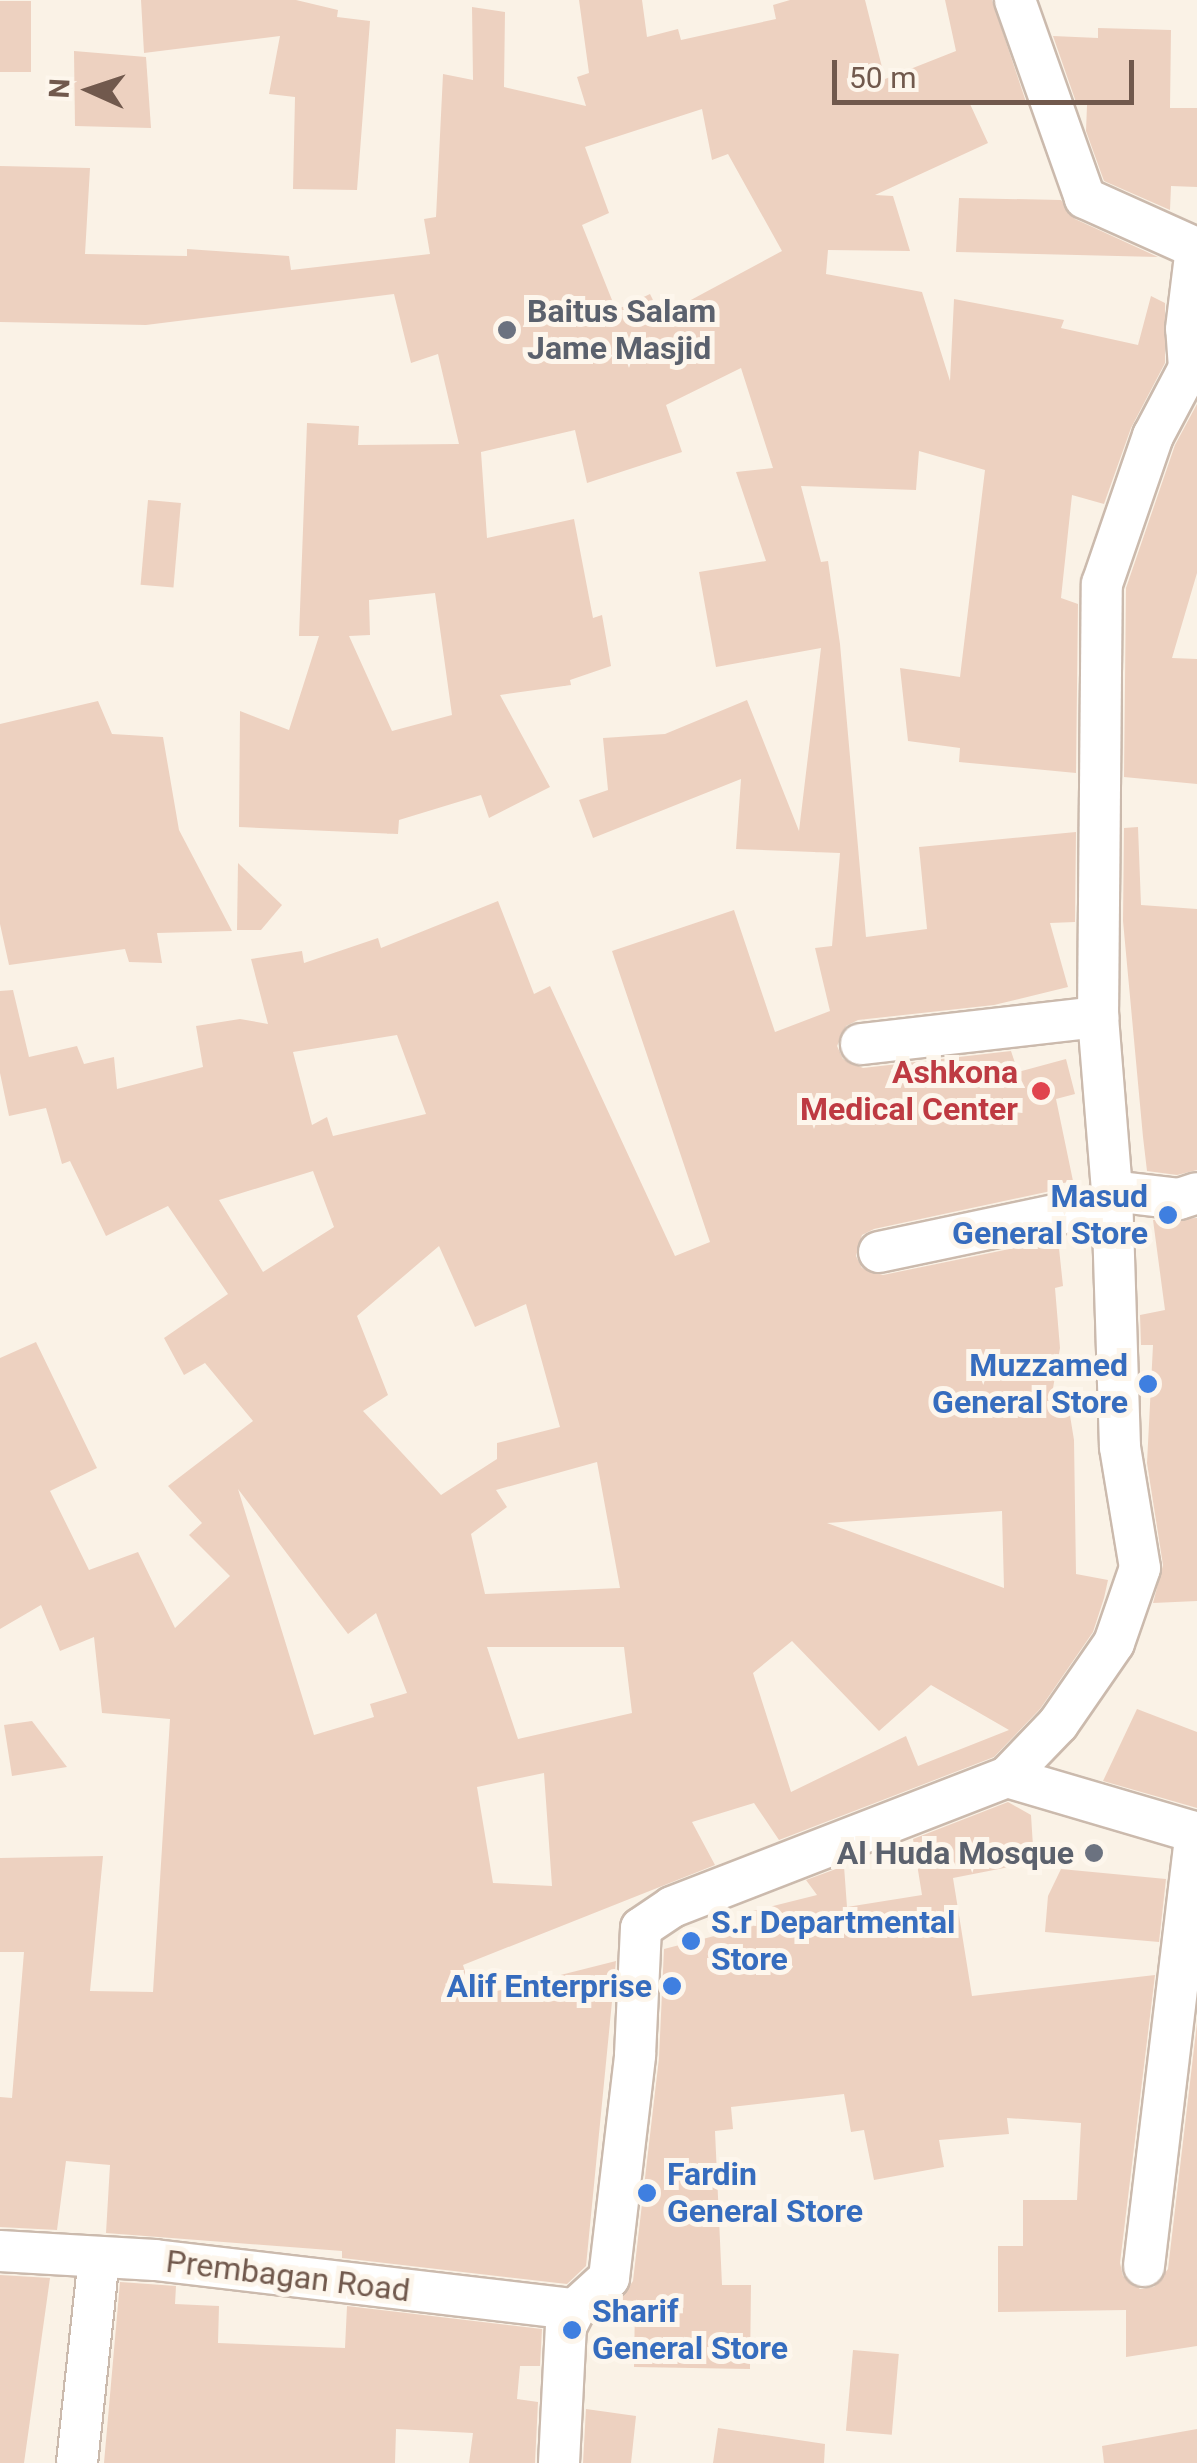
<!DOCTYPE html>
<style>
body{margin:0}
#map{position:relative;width:1197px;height:2463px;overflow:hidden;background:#faf2e6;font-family:Roboto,sans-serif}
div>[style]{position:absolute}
.building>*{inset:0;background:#edd1c0;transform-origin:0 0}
.roads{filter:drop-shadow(2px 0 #cbbaad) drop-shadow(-2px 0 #cbbaad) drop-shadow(0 2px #cbbaad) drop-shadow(0 -2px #cbbaad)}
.minor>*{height:40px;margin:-20px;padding:0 20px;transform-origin:20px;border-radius:20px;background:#fff}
.dots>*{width:28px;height:28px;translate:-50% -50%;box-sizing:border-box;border:5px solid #fdf6ec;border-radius:50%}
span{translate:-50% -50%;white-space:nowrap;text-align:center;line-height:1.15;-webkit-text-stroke:10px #fdf6ec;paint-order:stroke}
.worship-label{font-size:32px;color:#5b616d;font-weight:700}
.left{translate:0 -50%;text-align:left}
.right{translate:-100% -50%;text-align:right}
.health-label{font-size:32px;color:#be3a42;font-weight:700}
.shop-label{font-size:32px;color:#366cbe;font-weight:700}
.street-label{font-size:32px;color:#71594d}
.north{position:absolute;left:40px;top:40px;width:100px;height:100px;-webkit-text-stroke:8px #fdf6ec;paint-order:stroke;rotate:273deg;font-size:28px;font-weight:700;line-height:40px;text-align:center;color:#71594d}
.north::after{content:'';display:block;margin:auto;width:35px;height:45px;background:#71594d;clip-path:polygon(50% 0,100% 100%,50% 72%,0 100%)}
.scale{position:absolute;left:832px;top:60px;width:302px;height:45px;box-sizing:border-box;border:5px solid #71594d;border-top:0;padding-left:12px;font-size:30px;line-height:35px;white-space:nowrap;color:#71594d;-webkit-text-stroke:8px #fdf6ec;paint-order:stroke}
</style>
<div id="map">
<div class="building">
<i style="clip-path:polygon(141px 0,296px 0,338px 10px,337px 17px,370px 21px,357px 190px,293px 189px,295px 97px,269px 94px,280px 36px,144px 53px)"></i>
<i style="clip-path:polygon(evenodd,579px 0,642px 0,647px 37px,678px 29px,681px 40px,776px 19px,773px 5px,790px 0,865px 0,885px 79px,956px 51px,945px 0,992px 0,1027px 105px,970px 104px,988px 143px,875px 195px,893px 196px,910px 251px,828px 250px,826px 274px,922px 292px,950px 381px,954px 299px,1064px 320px,1061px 328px,1138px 345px,1151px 296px,1165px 303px,1165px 363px,1131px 428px,1104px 504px,1072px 495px,1061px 598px,1078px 604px,1076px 773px,959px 762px,960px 748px,908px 741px,900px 668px,960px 677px,985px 470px,919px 451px,916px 490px,801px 486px,821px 562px,828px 561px,840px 644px,866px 937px,927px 929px,919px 847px,1076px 832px,1075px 922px,1050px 923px,1068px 987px,994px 1005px,858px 1020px,846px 1026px,837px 1046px,843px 1059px,863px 1068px,1011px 1051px,1018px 1072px,1066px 1059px,1075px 1094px,1056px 1099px,1073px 1181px,1050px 1186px,1051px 1191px,874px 1229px,862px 1235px,856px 1256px,862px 1268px,883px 1275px,1058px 1239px,1063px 1286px,1055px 1288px,1060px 1348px,1052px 1394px,1066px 1391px,1074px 1440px,1076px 1574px,1108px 1580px,1104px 1598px,1093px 1632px,1040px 1709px,994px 1757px,779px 1840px,754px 1803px,692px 1822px,715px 1865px,463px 1965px,473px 1997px,616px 1961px,586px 2266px,567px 2284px,342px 2258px,342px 2251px,106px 2233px,110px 2165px,66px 2161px,57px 2230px,0 2227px,0 2097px,12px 2098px,24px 1952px,0 1952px,0 1858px,103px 1856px,90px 1991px,153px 1992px,170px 1719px,102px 1713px,94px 1637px,60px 1651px,41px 1605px,0 1629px,0 1358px,36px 1342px,97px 1468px,50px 1491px,89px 1570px,138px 1552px,175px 1628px,230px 1576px,189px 1535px,202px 1523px,168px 1486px,253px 1421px,205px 1363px,184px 1375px,164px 1338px,228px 1294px,168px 1206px,106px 1236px,70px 1161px,62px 1164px,46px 1108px,9px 1116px,0 1073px,0 991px,13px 990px,29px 1057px,77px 1046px,84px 1064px,114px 1057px,117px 1089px,203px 1067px,196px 1026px,240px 1019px,268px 1024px,251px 959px,302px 951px,304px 963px,378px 938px,381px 948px,498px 901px,534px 994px,550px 986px,675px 1256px,710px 1242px,612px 951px,734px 910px,775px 1032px,830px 1011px,815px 948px,832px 946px,840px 853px,736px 849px,741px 779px,593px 838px,579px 800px,608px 790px,603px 738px,665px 734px,747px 700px,799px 831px,821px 648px,716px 667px,699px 572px,766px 561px,736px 472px,773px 468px,741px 368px,666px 405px,682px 452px,587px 483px,575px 430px,481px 452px,487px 538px,574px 519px,593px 618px,602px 615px,611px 666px,570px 680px,571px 685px,500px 695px,550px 787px,489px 818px,481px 795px,399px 820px,398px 834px,239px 827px,240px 711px,289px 730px,319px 636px,299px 636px,307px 423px,359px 426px,358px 445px,459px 444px,438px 354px,411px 363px,394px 294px,146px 325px,0 322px,0 166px,90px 168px,85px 254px,187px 256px,187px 249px,289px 256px,291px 270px,430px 254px,424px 219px,436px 217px,443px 74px,473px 80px,472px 7px,505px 12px,504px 87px,586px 106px,577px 77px,589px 73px,579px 0,702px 109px,712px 160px,728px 154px,782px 251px,661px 316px,650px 294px,616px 310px,582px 225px,609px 213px,585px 147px,702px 109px,579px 0,435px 593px,452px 715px,392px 731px,349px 636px,370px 635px,369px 600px,435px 593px,579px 0,397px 1035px,426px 1114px,333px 1136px,327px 1117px,312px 1125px,293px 1052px,397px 1035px,579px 0,313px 1171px,334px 1227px,263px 1272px,219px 1200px,313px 1171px,579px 0,439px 1246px,475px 1327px,526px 1304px,560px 1427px,497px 1443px,497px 1459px,441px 1495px,363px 1411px,388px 1395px,357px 1316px,439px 1246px,579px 0,597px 1462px,620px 1588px,485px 1594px,471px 1534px,507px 1507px,496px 1490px,597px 1462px,579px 0,238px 1489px,348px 1634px,376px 1613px,407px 1693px,370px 1704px,374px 1717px,314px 1735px,238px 1489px,579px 0,1002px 1511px,1004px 1588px,827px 1523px,1002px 1511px,579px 0,792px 1641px,879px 1731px,931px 1685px,1009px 1730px,918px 1766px,906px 1736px,791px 1792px,753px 1673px,792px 1641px,579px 0,487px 1647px,624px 1647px,632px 1713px,518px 1739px,487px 1647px,579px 0,544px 1773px,552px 1886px,493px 1883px,477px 1787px,544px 1773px)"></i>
<i style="left:0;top:1px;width:31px;height:71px"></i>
<i style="clip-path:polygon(1098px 28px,1171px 30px,1170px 108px,1197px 108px,1197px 187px,1171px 186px,1170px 210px,1104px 181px,1086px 131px,1087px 105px,1077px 105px,1053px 36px,1098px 38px)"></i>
<i style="clip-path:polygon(74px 51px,146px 57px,151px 128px,75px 126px)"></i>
<i style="clip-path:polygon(959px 198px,1061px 200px,1075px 219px,1158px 257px,956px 252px)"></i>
<i style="clip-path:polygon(1197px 404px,1197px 573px,1172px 658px,1197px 659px,1197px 784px,1124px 777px,1126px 588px,1175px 445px)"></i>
<i style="left:148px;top:500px;width:33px;height:85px;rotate:5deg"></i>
<i style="clip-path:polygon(98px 701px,112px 734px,163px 737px,179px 830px,232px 931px,157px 933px,162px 963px,129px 962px,125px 949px,9px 965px,0 924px,0 724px)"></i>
<i style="clip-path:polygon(1138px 827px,1141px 905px,1197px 909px,1197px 1170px,1177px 1175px,1147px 1171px,1143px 1137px,1123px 921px,1124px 828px)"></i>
<i style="clip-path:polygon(238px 863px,282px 905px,261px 930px,237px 930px)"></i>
<i style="clip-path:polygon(1197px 1218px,1197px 1601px,1153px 1603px,1163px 1565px,1147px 1463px,1153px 1345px,1141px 1345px,1140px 1315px,1165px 1310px,1153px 1220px)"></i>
<i style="clip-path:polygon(1137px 1709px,1197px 1732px,1197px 1808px,1103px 1781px)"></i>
<i style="clip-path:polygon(32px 1721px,67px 1767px,12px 1776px,4px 1725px)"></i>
<i style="clip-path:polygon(1008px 1802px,1031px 1815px,1034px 1862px,953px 1878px,972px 1996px,1155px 1975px,1120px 2263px,1123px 2276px,1140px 2289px,1154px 2287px,1168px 2269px,1197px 2023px,1197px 2346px,1126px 2357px,1126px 2310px,998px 2312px,998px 2246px,1023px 2246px,1023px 2200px,1077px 2200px,1081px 2123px,1007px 2118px,1009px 2134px,939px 2140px,944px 2167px,874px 2180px,864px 2130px,851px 2132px,844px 2094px,731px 2107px,733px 2129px,715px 2131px,722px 2285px,751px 2285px,750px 2369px,634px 2367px,635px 2301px,620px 2300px,633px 2281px,659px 2058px,664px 1949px,753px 1926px,749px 1912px,817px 1895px,806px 1880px,844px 1866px,847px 1907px,922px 1895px,913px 1839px)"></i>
<i style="clip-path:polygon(1061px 1869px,1166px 1879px,1159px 1942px,1045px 1932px,1048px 1896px)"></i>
<i style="clip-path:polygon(0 2275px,50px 2278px,24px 2463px,0 2463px)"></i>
<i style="clip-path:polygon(120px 2282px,176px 2286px,175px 2304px,219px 2306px,218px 2343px,345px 2348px,347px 2306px,542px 2329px,540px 2366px,520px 2366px,517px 2399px,538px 2402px,535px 2463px,469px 2463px,473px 2433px,396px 2429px,395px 2463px,104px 2463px)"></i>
<i style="left:853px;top:2350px;width:46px;height:81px;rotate:5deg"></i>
<i style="clip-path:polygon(586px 2409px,636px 2416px,631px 2463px,583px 2463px)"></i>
<i style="clip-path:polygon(718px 2428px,825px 2444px,824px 2463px,713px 2463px)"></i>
<i style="clip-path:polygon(1197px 2429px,1197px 2463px,1104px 2463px,1102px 2446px)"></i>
</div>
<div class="roads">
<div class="minor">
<i style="left:861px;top:1044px;width:239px;rotate:-6.5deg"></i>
<i style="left:1112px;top:1191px;width:67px;rotate:6.8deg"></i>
<i style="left:1179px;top:1199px;width:19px;rotate:-18deg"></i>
<i style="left:879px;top:1252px;width:237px;rotate:-11.9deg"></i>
<i style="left:1007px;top:1777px;width:198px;rotate:16.4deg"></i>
<i style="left:0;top:2251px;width:155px;rotate:3.3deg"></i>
<i style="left:155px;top:2260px;width:423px;rotate:6.7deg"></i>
<i style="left:1144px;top:2266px;width:437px;rotate:-83.2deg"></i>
<i style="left:77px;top:2463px;width:207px;rotate:-83.9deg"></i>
<i style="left:559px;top:2463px;width:136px;rotate:-87.1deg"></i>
<i style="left:566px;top:2327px;width:20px;rotate:-63deg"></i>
<i style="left:575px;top:2309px;width:46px;rotate:-42.4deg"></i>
<i style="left:609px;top:2278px;width:225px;rotate:-83.3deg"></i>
<i style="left:635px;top:2055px;width:127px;rotate:-87.3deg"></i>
<i style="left:641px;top:1928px;width:37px;rotate:-34deg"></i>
<i style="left:672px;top:1907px;width:359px;rotate:-21.2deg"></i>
<i style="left:1007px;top:1777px;width:74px;rotate:-46.1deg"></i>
<i style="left:1058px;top:1724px;width:98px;rotate:-55.3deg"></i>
<i style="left:1114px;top:1643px;width:79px;rotate:-70.9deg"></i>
<i style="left:1140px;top:1568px;width:123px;rotate:-99.4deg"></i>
<i style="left:1120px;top:1447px;width:256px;rotate:-91.8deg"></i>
<i style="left:1112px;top:1191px;width:175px;rotate:-94.6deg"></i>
<i style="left:1098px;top:1017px;width:433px;rotate:-89.5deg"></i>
<i style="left:1102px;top:584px;width:157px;rotate:-71deg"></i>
<i style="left:1153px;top:436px;width:77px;rotate:-62.1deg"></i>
<i style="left:1189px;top:368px;width:39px;rotate:-94deg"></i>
<i style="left:1186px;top:329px;width:82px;rotate:-83deg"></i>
<i style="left:1196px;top:248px;width:122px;rotate:-155.8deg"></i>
<i style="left:1085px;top:198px;width:210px;rotate:-109.5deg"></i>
</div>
</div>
<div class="dots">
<i style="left:507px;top:330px;background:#6b7280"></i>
<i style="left:1041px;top:1091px;background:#e0444e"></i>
<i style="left:1168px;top:1215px;background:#3f7fe0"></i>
<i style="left:1148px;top:1384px;background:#3f7fe0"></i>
<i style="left:1094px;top:1853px;background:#6b7280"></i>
<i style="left:691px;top:1941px;background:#3f7fe0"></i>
<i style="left:672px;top:1986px;background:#3f7fe0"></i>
<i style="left:647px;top:2193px;background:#3f7fe0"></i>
<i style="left:572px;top:2330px;background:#3f7fe0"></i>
</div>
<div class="worship-label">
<span class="left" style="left:527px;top:330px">Baitus Salam<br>Jame Masjid</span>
<span class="right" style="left:1074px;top:1853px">Al Huda Mosque</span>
</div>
<div class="health-label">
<span class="right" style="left:1018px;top:1091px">Ashkona<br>Medical Center</span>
</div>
<div class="shop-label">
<span class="right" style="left:1148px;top:1215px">Masud<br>General Store</span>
<span class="right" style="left:1128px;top:1384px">Muzzamed<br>General Store</span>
<span class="left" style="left:711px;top:1941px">S.r Departmental<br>Store</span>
<span class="right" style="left:652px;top:1986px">Alif Enterprise</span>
<span class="left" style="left:667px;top:2193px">Fardin<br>General Store</span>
<span class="left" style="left:592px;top:2330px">Sharif<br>General Store</span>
</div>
<div class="street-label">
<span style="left:288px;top:2276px;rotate:7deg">Prembagan Road</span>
</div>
<div class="north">N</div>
<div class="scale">50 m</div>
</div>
